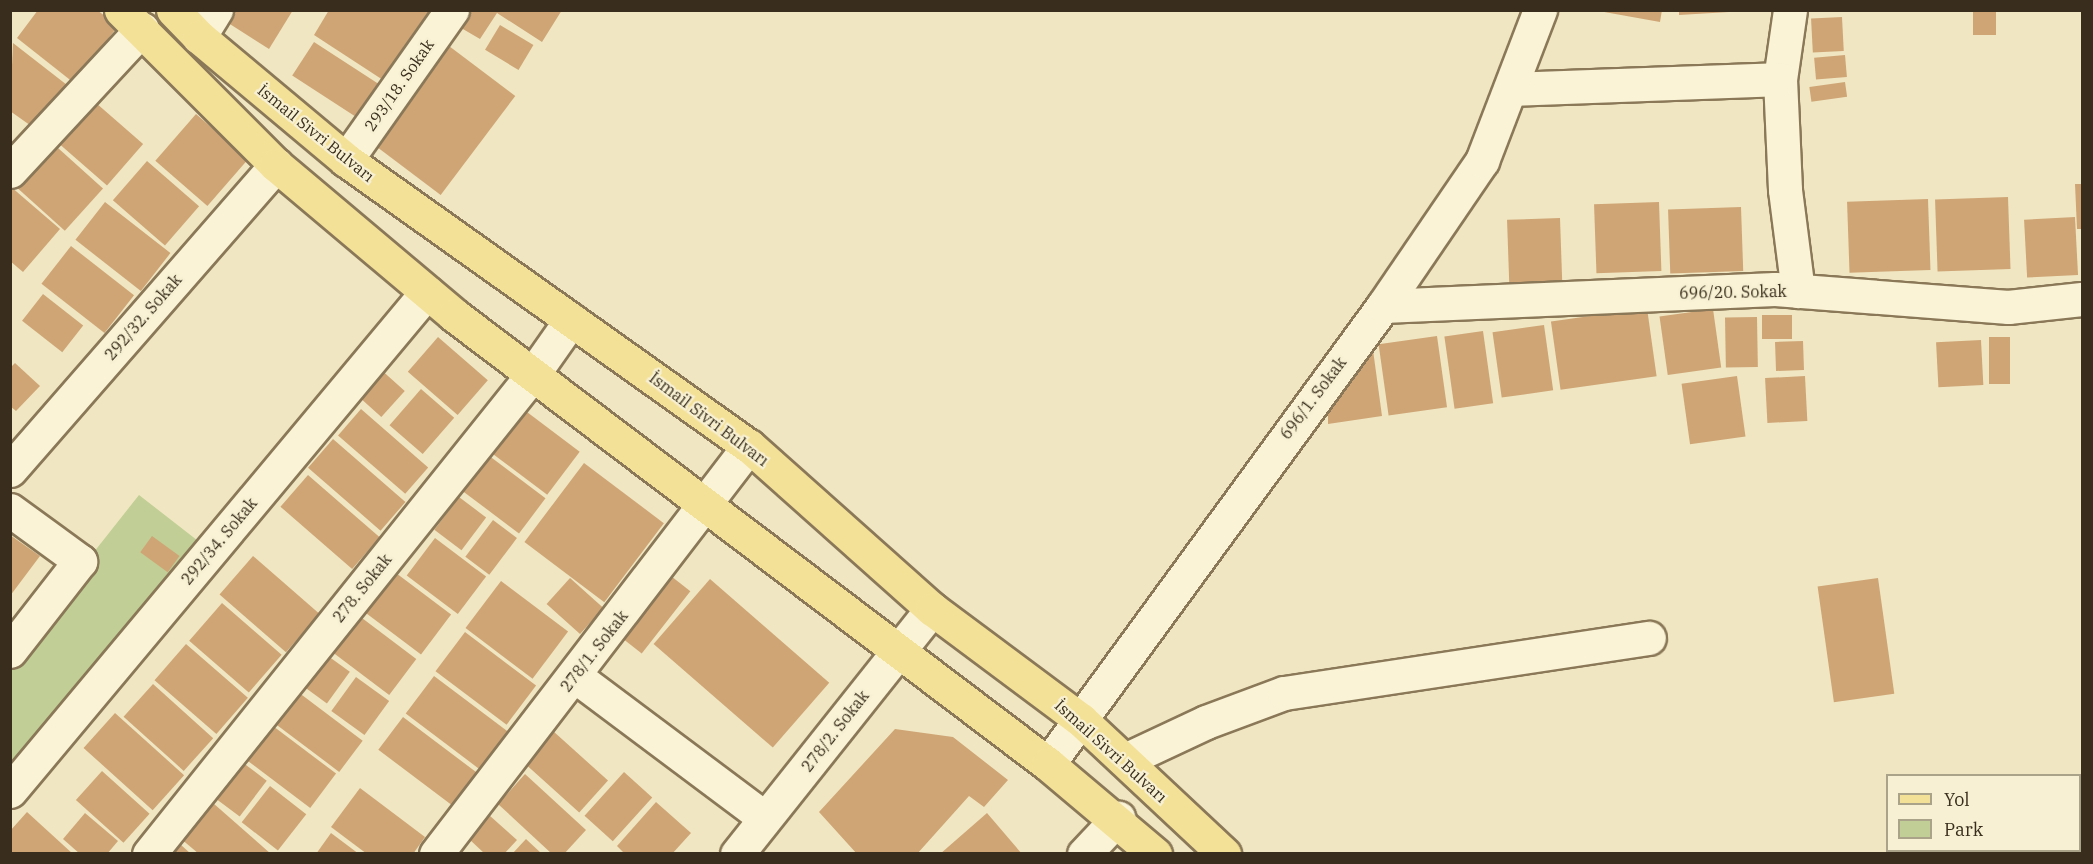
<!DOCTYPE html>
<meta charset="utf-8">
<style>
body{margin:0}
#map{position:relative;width:2093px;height:864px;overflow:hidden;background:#f0e7c2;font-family:"IBM Plex Serif",serif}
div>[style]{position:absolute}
.green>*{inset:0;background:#c1ce95}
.building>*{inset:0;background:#cfa576;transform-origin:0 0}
.roads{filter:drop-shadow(2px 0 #8a7858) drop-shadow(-2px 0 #8a7858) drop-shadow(0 2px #8a7858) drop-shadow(0 -2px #8a7858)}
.minor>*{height:33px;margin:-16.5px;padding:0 16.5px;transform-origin:16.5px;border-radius:16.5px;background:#faf3d6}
.major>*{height:33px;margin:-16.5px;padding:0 16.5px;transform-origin:16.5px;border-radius:16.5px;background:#f4e198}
span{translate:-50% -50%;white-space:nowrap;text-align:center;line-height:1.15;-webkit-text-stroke:4.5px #f7f0d2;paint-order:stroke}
.street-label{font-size:16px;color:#392e1d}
.frame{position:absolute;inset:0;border:12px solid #392e1d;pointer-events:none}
.legend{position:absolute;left:1886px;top:774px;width:195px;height:78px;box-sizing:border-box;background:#f7f0d2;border:2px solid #aba28a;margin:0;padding:8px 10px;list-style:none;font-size:18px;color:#392e1d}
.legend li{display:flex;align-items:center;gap:12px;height:30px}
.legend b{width:30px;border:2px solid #aba28a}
</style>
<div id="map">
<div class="green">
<i style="clip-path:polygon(139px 495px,202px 544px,11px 783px,11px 657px)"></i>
</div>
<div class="building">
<i style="clip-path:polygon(38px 10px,97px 10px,118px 26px,74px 83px,17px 38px)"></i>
<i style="clip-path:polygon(228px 10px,293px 10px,269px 49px,222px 19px)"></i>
<i style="clip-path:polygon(329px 10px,432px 10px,383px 80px,314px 35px)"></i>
<i style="clip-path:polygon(465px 10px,562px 10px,542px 42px,497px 13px,480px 39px,456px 25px)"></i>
<i style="clip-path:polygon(1593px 10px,1662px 10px,1660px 22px)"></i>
<i style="clip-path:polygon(1679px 10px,1763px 10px,1679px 15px)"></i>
<i style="left:1973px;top:10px;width:23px;height:25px"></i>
<i style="left:1842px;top:17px;width:34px;height:31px;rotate:87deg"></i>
<i style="left:500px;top:25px;width:39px;height:29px;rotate:31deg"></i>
<i style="left:314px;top:42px;width:79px;height:40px;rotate:33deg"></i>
<i style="clip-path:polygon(13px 43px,67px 85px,34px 128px,10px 111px)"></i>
<i style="left:449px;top:46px;width:83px;height:124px;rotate:37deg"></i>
<i style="left:1845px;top:55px;width:22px;height:31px;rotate:85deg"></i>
<i style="left:1845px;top:82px;width:15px;height:36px;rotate:82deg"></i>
<i style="left:88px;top:96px;width:73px;height:55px;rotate:41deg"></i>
<i style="left:196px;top:114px;width:69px;height:62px;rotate:41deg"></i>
<i style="left:48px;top:139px;width:74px;height:57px;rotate:42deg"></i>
<i style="left:147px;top:161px;width:69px;height:52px;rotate:41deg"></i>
<i style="clip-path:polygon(2075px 184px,2082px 184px,2082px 229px,2077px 229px)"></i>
<i style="clip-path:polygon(10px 186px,60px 229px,23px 272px,10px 261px)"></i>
<i style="left:2008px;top:197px;width:72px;height:73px;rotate:88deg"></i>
<i style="left:1928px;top:199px;width:71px;height:81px;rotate:88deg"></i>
<i style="left:105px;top:202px;width:83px;height:48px;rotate:38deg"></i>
<i style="left:1659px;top:202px;width:69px;height:65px;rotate:88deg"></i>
<i style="left:1741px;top:207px;width:64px;height:73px;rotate:88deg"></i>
<i style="left:2075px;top:217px;width:58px;height:51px;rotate:87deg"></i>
<i style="left:1560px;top:218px;width:64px;height:53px;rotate:88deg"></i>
<i style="left:71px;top:246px;width:80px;height:48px;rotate:38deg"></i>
<i style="left:43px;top:294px;width:51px;height:34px;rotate:38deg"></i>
<i style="left:1647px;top:308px;width:69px;height:97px;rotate:82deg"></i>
<i style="left:1713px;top:309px;width:59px;height:54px;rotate:82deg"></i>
<i style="left:1792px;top:315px;width:24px;height:30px;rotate:90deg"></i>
<i style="left:1757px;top:317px;width:50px;height:32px;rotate:89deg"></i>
<i style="left:1544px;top:325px;width:66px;height:52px;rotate:82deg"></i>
<i style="left:1483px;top:331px;width:73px;height:39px;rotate:82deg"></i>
<i style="left:1437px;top:336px;width:72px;height:59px;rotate:82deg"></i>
<i style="left:438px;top:337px;width:66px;height:46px;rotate:41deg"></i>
<i style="left:1989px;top:337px;width:21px;height:47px"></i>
<i style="left:1981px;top:340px;width:45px;height:45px;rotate:87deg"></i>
<i style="left:1803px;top:341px;width:29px;height:28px;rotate:88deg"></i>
<i style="clip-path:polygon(1373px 350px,1382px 416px,1328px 424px,1328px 410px,1351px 361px)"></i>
<i style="clip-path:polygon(15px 363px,40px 386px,16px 411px,10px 406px,10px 368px)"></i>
<i style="left:378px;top:367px;width:36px;height:35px;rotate:42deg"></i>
<i style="left:1737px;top:376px;width:61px;height:56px;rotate:82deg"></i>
<i style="left:1805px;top:376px;width:45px;height:40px;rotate:87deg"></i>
<i style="left:421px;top:389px;width:44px;height:48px;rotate:41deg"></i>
<i style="left:519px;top:406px;width:76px;height:54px;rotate:37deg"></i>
<i style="left:361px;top:409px;width:89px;height:35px;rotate:41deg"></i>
<i style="left:333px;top:439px;width:96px;height:38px;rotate:41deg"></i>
<i style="left:484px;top:452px;width:77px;height:44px;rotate:37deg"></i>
<i style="left:584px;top:463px;width:100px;height:99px;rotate:37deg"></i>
<i style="left:308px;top:475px;width:95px;height:42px;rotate:41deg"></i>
<i style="left:459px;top:497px;width:34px;height:41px;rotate:37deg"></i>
<i style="left:493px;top:520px;width:30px;height:46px;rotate:37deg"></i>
<i style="clip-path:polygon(10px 535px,40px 556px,10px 596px)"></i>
<i style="left:152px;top:536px;width:34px;height:20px;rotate:36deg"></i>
<i style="left:435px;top:538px;width:64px;height:47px;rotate:37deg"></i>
<i style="left:253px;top:556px;width:88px;height:51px;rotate:41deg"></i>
<i style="left:662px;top:569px;width:36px;height:79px;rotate:38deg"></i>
<i style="left:392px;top:570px;width:74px;height:50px;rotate:37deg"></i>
<i style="left:570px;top:578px;width:45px;height:35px;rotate:42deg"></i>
<i style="left:1878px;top:578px;width:117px;height:61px;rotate:82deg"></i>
<i style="left:710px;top:579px;width:158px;height:86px;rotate:41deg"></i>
<i style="left:501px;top:581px;width:84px;height:59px;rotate:37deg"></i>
<i style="left:222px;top:603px;width:79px;height:50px;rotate:41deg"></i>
<i style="left:354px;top:612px;width:78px;height:45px;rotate:37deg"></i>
<i style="left:465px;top:632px;width:89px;height:49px;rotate:37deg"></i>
<i style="left:186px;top:644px;width:82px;height:48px;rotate:41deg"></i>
<i style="left:328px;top:656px;width:27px;height:39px;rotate:36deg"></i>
<i style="left:434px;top:676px;width:92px;height:47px;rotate:37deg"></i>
<i style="left:356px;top:677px;width:41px;height:42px;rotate:36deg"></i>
<i style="left:153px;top:684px;width:81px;height:44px;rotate:42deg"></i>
<i style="left:294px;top:689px;width:86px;height:39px;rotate:37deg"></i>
<i style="left:115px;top:713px;width:93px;height:47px;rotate:42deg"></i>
<i style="left:403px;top:717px;width:96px;height:41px;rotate:37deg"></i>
<i style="left:265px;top:720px;width:89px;height:43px;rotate:37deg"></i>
<i style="clip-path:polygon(895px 729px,953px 737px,1008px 780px,984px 807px,969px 796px,917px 854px,857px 854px,819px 812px)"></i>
<i style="left:553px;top:731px;width:74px;height:43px;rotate:42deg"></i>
<i style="left:238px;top:759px;width:36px;height:45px;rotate:37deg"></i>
<i style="left:102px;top:771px;width:64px;height:39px;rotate:42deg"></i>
<i style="left:624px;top:772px;width:38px;height:59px;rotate:42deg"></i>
<i style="clip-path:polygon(525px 774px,586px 830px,564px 854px,552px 854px,498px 804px)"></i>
<i style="left:270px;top:786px;width:46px;height:46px;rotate:38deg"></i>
<i style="clip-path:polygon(360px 788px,425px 837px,413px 854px,367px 854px,331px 827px)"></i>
<i style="clip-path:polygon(656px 802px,691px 833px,672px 854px,625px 854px,617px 846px)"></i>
<i style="clip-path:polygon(213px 803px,271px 854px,199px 854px,180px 838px)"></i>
<i style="clip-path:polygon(27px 812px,73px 854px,10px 854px,10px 831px)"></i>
<i style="clip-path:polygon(85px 813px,118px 841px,107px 854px,80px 854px,63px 839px)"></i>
<i style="clip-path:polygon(987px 813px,1022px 854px,940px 854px)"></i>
<i style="clip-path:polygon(489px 815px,517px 840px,504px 854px,485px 854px,468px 838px)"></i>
<i style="clip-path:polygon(331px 833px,359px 854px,316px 854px)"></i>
<i style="clip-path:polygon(526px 839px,542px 854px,512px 854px)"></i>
<i style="clip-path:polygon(180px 844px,191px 854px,172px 854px)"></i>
</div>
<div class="roads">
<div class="minor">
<i style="left:1790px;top:10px;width:70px;rotate:98.2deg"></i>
<i style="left:1780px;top:79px;width:111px;rotate:87.4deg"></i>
<i style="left:1785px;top:190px;width:102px;rotate:82.7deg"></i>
<i style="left:199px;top:37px;width:32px;rotate:-58deg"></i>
<i style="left:1512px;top:89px;width:268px;rotate:-2.1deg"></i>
<i style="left:346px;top:160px;width:184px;rotate:-54.8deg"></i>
<i style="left:10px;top:171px;width:194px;rotate:-47.1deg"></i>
<i style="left:1383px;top:306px;width:392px;rotate:-2.5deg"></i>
<i style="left:1775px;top:289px;width:234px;rotate:4.4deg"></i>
<i style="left:2008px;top:307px;width:74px;rotate:-6.2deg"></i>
<i style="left:10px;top:470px;width:405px;rotate:-48.9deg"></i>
<i style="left:10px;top:510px;width:87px;rotate:36.1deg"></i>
<i style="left:80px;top:561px;width:114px;rotate:127.9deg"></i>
<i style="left:575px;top:676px;width:237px;rotate:36.8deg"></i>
<i style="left:1125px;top:760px;width:89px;rotate:-25.1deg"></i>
<i style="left:1206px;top:722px;width:83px;rotate:-20.4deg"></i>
<i style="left:1284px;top:693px;width:369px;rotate:-8.6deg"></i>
<i style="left:1048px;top:764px;width:567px;rotate:-53.82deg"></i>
<i style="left:1383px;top:306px;width:176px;rotate:-55.7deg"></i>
<i style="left:1482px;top:161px;width:162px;rotate:-69deg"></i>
<i style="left:10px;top:791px;width:650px;rotate:-50.12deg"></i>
<i style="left:149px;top:854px;width:615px;rotate:-51.34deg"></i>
<i style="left:533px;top:374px;width:66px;rotate:-54.9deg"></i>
<i style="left:436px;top:854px;width:514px;rotate:-52.51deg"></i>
<i style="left:737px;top:854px;width:313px;rotate:-51.5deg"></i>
<i style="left:1084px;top:854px;width:50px;rotate:-46.6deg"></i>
</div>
<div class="major">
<i style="left:121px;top:10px;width:219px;rotate:45deg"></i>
<i style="left:276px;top:165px;width:233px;rotate:40.1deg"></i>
<i style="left:454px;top:315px;width:745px;rotate:37.09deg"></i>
<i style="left:1048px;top:764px;width:140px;rotate:40.1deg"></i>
<i style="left:173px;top:10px;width:37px;rotate:46deg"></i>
<i style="left:199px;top:37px;width:192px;rotate:39.9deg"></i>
<i style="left:346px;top:160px;width:494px;rotate:35.4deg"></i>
<i style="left:749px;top:446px;width:245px;rotate:41.7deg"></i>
<i style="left:932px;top:609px;width:186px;rotate:36.7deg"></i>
<i style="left:1081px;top:720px;width:196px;rotate:43.1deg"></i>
</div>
</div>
<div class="street-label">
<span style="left:399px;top:85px;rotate:-55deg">293/18. Sokak</span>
<span style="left:316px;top:133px;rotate:39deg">İsmail Sivri Bulvarı</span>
<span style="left:1733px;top:292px;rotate:-1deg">696/20. Sokak</span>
<span style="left:143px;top:317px;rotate:-49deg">292/32. Sokak</span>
<span style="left:1313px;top:398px;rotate:-53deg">696/1. Sokak</span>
<span style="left:709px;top:419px;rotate:37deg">İsmail Sivri Bulvarı</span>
<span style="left:219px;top:541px;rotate:-50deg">292/34. Sokak</span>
<span style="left:362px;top:588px;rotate:-51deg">278. Sokak</span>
<span style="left:594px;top:651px;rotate:-52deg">278/1. Sokak</span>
<span style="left:835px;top:731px;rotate:-52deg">278/2. Sokak</span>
<span style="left:1111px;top:751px;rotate:42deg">İsmail Sivri Bulvarı</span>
</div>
<div class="frame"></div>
<ul class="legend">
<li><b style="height:8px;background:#f4e198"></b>Yol</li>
<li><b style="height:16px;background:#c1ce95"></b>Park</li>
</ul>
</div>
